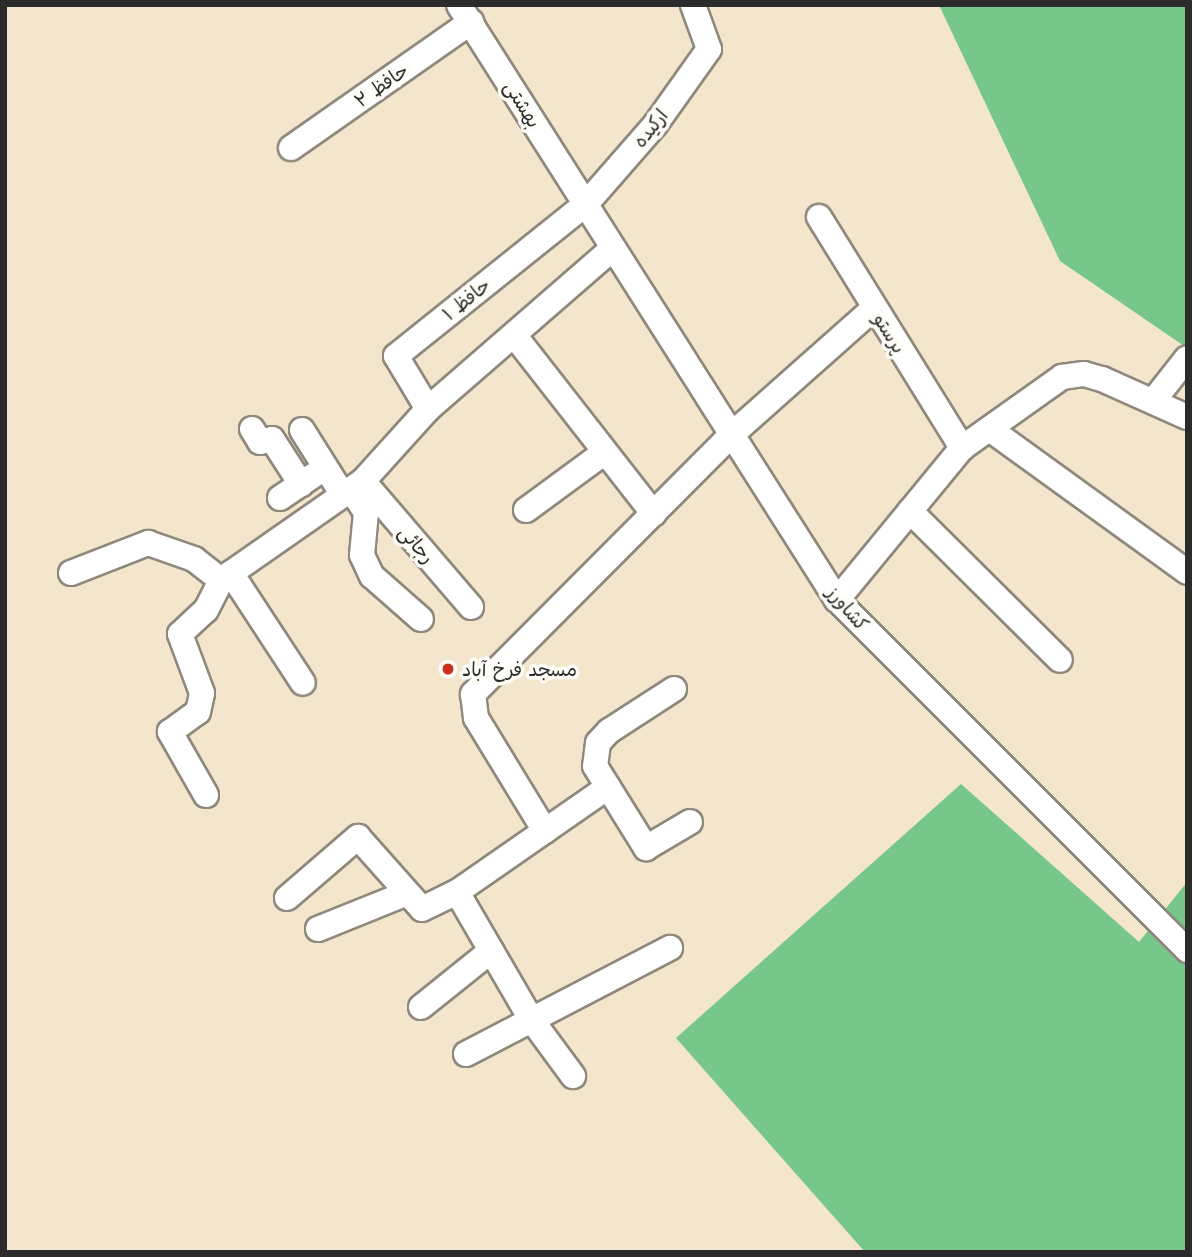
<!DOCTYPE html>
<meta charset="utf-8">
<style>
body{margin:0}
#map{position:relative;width:1192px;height:1257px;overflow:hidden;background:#f3e6cd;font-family:"Playpen Sans","Playpen Sans Arabic",sans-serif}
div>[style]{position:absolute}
.green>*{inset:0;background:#76c789}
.roads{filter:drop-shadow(2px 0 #8f887c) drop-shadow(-2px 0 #8f887c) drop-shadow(0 2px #8f887c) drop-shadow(0 -2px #8f887c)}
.street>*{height:24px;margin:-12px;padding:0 12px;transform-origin:12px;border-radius:12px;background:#fff}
.dots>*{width:19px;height:19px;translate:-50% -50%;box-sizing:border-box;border:4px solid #fdfcf7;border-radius:50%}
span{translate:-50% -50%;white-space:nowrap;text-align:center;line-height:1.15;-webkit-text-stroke:7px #fdfcf7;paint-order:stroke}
.street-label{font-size:19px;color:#2b2b2b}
.poi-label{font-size:19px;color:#2b2b2b}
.left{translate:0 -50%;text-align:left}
.frame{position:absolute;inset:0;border:7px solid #2b2b2b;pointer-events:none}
</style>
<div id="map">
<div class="green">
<i style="clip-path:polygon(939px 5px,1187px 5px,1187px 348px,1060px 261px)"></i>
<i style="clip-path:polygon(961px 784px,1139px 942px,1187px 882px,1187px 1252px,865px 1252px,676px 1038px)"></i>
</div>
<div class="roads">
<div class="street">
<i style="left:459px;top:5px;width:705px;rotate:57.57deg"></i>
<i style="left:837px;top:600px;width:495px;rotate:45deg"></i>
<i style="left:291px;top:148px;width:220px;rotate:-35deg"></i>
<i style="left:819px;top:217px;width:272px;rotate:58.2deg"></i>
<i style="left:514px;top:335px;width:227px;rotate:52deg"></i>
<i style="left:1154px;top:400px;width:53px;rotate:-51.8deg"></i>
<i style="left:428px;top:409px;width:62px;rotate:-121.1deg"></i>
<i style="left:396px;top:356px;width:243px;rotate:-38.7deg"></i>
<i style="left:586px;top:204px;width:105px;rotate:-48.9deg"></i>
<i style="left:655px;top:125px;width:93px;rotate:-54.6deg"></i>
<i style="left:709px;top:49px;width:47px;rotate:-110deg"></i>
<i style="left:252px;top:429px;width:15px;rotate:58deg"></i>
<i style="left:260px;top:442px;width:12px;rotate:-14deg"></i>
<i style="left:272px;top:439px;width:54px;rotate:57.2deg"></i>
<i style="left:302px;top:430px;width:77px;rotate:57.8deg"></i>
<i style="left:991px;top:430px;width:242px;rotate:35.9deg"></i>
<i style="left:363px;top:481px;width:166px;rotate:49.4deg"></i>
<i style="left:351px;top:490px;width:27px;rotate:56deg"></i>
<i style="left:366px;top:512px;width:43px;rotate:95.3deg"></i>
<i style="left:362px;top:555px;width:23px;rotate:65deg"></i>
<i style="left:372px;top:576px;width:65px;rotate:41.3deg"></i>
<i style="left:280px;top:498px;width:40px;rotate:-34deg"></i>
<i style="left:526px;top:510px;width:98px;rotate:-36.3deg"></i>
<i style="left:910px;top:511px;width:211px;rotate:44.8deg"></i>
<i style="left:71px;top:573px;width:83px;rotate:-21.3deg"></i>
<i style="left:148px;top:543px;width:49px;rotate:19.2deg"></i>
<i style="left:194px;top:559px;width:34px;rotate:38deg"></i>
<i style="left:231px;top:573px;width:131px;rotate:56.8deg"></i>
<i style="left:837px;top:600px;width:197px;rotate:-50.6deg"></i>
<i style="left:962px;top:448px;width:123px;rotate:-35.4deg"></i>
<i style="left:1062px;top:377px;width:22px;rotate:-8deg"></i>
<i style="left:1084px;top:374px;width:19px;rotate:16deg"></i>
<i style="left:1102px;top:379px;width:93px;rotate:24.1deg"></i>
<i style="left:674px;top:689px;width:77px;rotate:147.1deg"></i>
<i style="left:609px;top:731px;width:16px;rotate:133deg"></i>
<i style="left:598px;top:743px;width:23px;rotate:97deg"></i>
<i style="left:595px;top:766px;width:97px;rotate:58.1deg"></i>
<i style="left:646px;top:848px;width:51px;rotate:-30.6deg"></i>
<i style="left:206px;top:795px;width:73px;rotate:-119.7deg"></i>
<i style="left:170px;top:732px;width:34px;rotate:-36deg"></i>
<i style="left:198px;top:712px;width:19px;rotate:-78deg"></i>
<i style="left:202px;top:693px;width:63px;rotate:-110.4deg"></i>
<i style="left:180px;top:634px;width:35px;rotate:-43deg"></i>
<i style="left:206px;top:610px;width:34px;rotate:-63deg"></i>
<i style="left:221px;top:580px;width:173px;rotate:-34.9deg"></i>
<i style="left:363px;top:481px;width:97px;rotate:-47.9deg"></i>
<i style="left:428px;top:409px;width:245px;rotate:-41deg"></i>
<i style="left:545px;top:831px;width:132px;rotate:-121.4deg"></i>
<i style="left:476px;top:718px;width:24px;rotate:-97deg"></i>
<i style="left:473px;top:694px;width:364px;rotate:-45.1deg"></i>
<i style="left:730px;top:436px;width:193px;rotate:-41.6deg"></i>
<i style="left:457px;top:892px;width:147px;rotate:59.8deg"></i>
<i style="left:531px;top:1019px;width:71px;rotate:53.6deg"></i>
<i style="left:287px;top:898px;width:94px;rotate:-40.7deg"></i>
<i style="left:358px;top:837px;width:96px;rotate:48.4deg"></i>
<i style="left:422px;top:909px;width:39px;rotate:-26deg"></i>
<i style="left:457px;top:892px;width:184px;rotate:-34.8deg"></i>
<i style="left:318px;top:929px;width:96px;rotate:-22deg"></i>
<i style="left:421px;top:1007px;width:90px;rotate:-38.7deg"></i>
<i style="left:466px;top:1054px;width:230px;rotate:-27.5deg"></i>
</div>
</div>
<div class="dots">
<i style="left:448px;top:669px;background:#c8321e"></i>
</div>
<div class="street-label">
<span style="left:381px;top:85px;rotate:-35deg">حافظ ۲</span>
<span style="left:523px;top:104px;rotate:58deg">بهشتی</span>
<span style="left:650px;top:128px;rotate:-51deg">ارکیده</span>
<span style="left:466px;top:299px;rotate:-39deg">حافظ ۱</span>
<span style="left:890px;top:333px;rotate:58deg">پرستو</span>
<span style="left:417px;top:544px;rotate:49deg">رجائی</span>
<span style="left:848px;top:608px;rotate:49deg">کشاورز</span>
</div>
<div class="poi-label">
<span class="left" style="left:462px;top:669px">مسجد فرخ آباد</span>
</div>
<div class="frame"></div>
</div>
